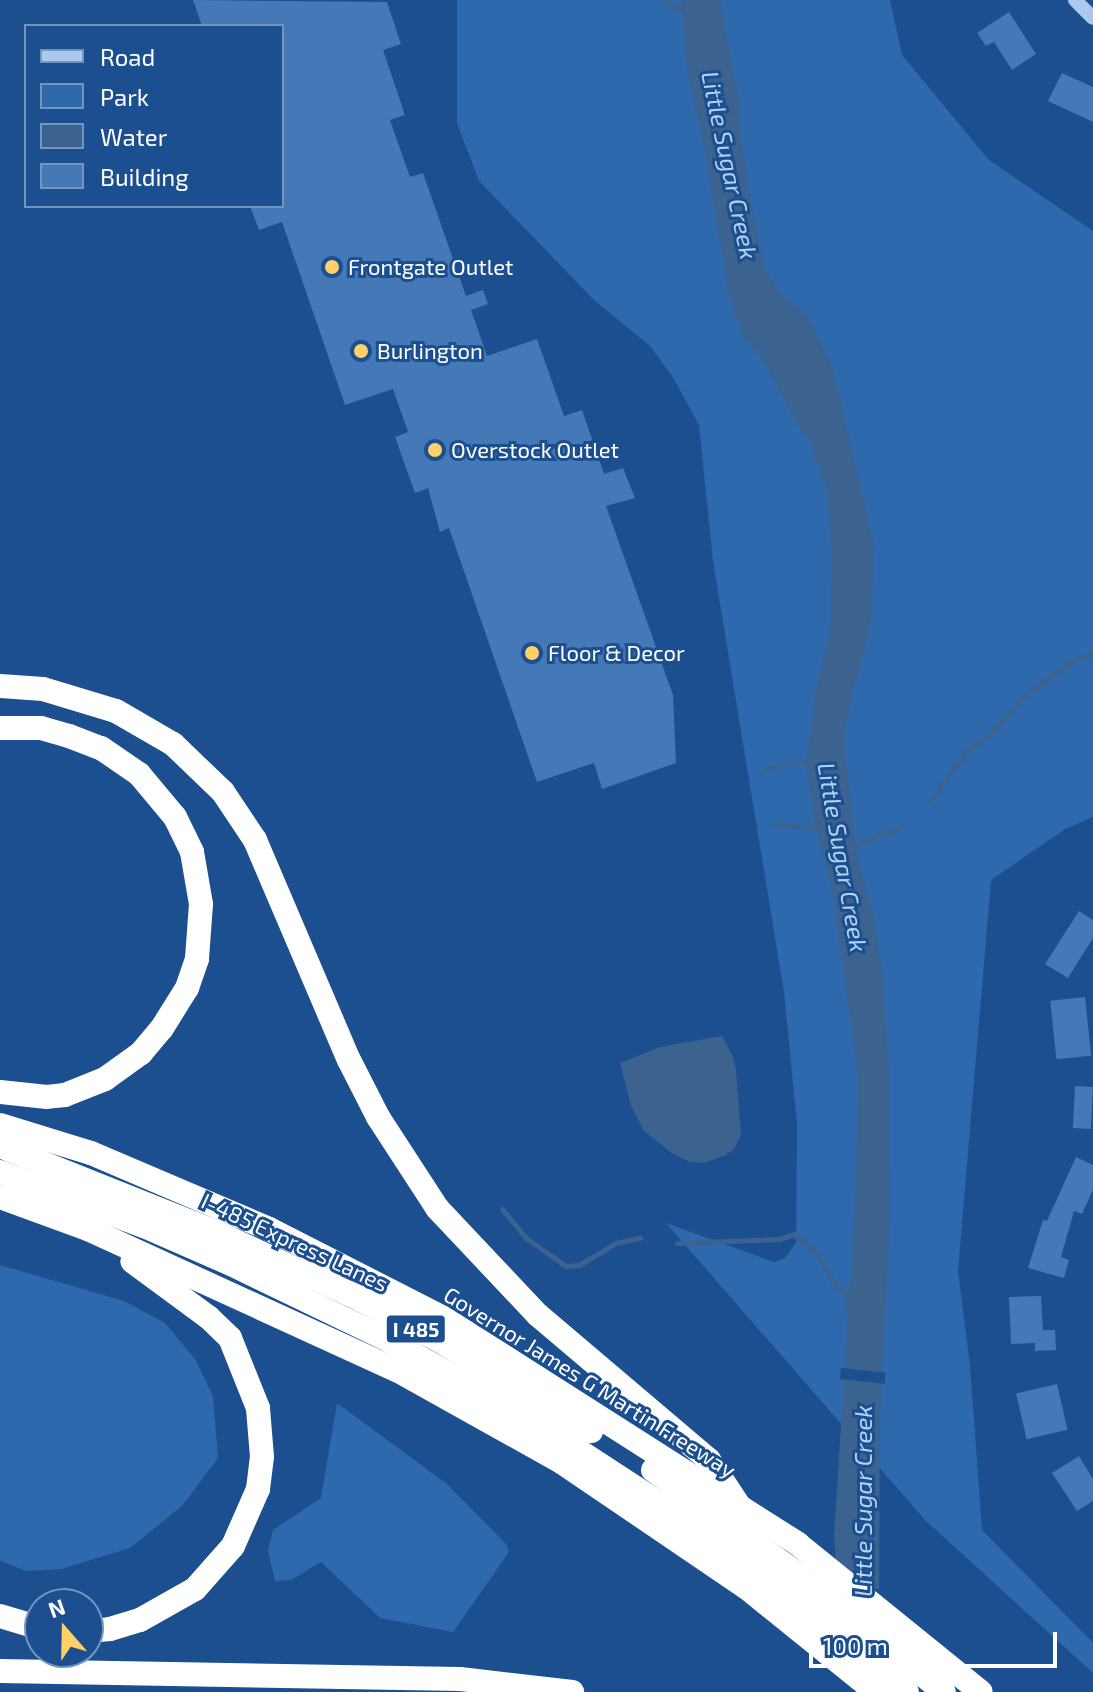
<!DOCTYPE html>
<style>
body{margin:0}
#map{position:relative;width:1093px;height:1692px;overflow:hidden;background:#1b4f8f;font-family:"Exo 2",sans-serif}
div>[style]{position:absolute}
.green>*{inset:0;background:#2e69ad}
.water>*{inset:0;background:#3c6290}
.pier>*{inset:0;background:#1b4f8f;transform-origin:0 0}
.stream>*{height:5px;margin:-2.5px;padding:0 2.5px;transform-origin:2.5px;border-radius:2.5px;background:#3c6290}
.building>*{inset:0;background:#4478b7;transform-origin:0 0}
.minor>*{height:14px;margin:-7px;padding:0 7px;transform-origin:7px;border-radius:7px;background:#a9c9ee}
.highway>*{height:24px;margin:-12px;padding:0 12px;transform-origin:12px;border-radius:12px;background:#fff}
.dots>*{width:22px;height:22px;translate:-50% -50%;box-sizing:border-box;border:4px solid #1b4f8f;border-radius:50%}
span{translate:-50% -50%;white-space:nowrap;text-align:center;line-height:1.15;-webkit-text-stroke:6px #1b4f8f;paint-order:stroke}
.shield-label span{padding:2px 6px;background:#1b4f8f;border:2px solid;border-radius:6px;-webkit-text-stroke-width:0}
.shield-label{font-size:20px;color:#fff;font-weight:700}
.poi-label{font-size:22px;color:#fff}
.left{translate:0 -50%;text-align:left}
.street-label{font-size:22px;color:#fff}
.water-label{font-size:24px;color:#b5d3f5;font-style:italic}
.legend{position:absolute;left:24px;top:24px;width:260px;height:184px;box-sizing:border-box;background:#1b4f8f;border:2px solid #7695bc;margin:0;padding:10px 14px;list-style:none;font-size:24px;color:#fff}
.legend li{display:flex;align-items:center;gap:16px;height:40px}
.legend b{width:40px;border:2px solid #7695bc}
.north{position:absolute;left:24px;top:1588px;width:80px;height:80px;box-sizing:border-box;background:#1b4f8f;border:2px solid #7695bc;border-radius:50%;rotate:340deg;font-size:22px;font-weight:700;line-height:32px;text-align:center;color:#fff}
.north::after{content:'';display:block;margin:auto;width:28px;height:36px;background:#ffd166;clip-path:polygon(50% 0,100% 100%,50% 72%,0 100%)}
.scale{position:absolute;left:809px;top:1632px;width:248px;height:36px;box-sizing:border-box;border:4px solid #fff;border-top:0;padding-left:10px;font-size:24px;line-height:28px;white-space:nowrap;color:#fff;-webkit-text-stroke:6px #1b4f8f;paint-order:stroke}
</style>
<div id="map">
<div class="green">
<i style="clip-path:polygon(457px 0,890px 0,902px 55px,989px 160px,1093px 231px,1093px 817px,1065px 829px,991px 880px,958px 1271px,970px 1365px,982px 1530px,1093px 1643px,1093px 1673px,925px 1520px,666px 1223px,774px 1262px,785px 1258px,796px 1243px,797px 1123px,784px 992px,713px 561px,699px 425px,674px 379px,650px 346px,594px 300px,479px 181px,457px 123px)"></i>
<i style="clip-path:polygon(0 1265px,124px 1301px,165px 1323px,195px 1359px,213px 1396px,218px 1458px,182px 1506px,130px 1548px,61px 1569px,27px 1571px,0 1561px)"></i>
<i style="clip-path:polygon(337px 1403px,447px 1484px,507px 1545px,509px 1552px,453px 1632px,380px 1618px,321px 1562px,291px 1580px,275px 1581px,268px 1551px,273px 1530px,321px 1498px)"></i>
</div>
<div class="water">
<i style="clip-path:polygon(681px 0,720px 0,739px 102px,739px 125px,754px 219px,766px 270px,781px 294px,808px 316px,833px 369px,874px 546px,871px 623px,848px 711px,844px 742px,856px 852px,875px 922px,882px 966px,889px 1073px,890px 1222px,880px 1413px,879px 1589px,838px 1588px,834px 1536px,848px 1316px,843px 1296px,850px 1287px,856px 1182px,858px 1077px,833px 893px,815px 825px,806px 765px,815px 695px,831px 624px,832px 548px,826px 487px,809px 440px,798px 426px,762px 358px,743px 336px,729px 295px,706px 156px,688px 75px)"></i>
<i style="clip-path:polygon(722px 1036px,733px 1056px,736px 1070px,741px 1135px,734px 1149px,726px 1155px,704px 1163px,690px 1162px,673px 1154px,644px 1131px,631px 1106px,620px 1063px,660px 1047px)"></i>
</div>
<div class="pier">
<i style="left:841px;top:1368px;width:45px;height:11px;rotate:6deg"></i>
</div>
<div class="stream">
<i style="left:664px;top:0;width:26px;rotate:29deg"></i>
<i style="left:764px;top:770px;width:23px;rotate:-18deg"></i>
<i style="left:786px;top:763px;width:24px;rotate:-2deg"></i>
<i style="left:930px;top:801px;width:64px;rotate:-53.8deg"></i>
<i style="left:968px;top:749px;width:20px;rotate:-30deg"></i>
<i style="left:985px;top:739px;width:60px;rotate:-47deg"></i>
<i style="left:1026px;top:695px;width:54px;rotate:-36.7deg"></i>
<i style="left:1069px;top:663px;width:26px;rotate:-21deg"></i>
<i style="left:774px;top:825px;width:47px;rotate:2.4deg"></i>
<i style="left:851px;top:846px;width:54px;rotate:-20.4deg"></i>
<i style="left:502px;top:1209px;width:38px;rotate:50deg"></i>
<i style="left:526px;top:1238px;width:49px;rotate:35deg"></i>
<i style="left:566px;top:1266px;width:13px;rotate:-4deg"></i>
<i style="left:579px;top:1265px;width:43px;rotate:-30.7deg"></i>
<i style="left:616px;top:1243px;width:25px;rotate:-12deg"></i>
<i style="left:677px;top:1243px;width:102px;rotate:-2.2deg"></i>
<i style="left:779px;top:1239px;width:16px;rotate:-18deg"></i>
<i style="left:794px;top:1234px;width:32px;rotate:41deg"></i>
<i style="left:818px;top:1255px;width:35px;rotate:61deg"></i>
<i style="left:835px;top:1286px;width:16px;rotate:38deg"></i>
</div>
<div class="building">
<i style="clip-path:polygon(193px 0,387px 2px,401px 44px,383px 50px,405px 115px,390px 120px,410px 177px,423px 173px,466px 296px,483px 290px,488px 304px,471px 310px,487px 356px,537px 339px,564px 416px,582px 410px,604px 474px,623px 468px,635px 498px,606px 506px,673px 695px,676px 763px,602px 789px,594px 763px,537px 782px,449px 528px,440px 532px,428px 488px,415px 493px,395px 437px,408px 432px,393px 389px,345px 405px,282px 222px,259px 230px,250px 206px,282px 206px,282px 26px,202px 26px)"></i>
<i style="clip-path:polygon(1009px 12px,1036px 54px,1012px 70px,994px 42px,986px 46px,977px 33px)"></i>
<i style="clip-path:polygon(1062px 73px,1093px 87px,1093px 122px,1048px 101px)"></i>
<i style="clip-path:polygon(1079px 911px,1093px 920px,1093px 938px,1068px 978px,1045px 964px)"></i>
<i style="left:1085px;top:997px;width:59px;height:35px;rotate:84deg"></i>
<i style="left:1075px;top:1086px;width:18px;height:42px;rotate:3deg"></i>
<i style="clip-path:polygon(1076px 1157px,1093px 1165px,1093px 1190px,1082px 1214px,1074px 1211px,1061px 1257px,1069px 1260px,1064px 1278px,1028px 1268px,1043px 1220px,1047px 1221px)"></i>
<i style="clip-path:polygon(1041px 1296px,1043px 1330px,1055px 1330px,1056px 1350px,1035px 1351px,1035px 1343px,1011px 1344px,1009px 1297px)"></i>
<i style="left:1057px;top:1384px;width:47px;height:42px;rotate:77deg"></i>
<i style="clip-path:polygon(1079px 1456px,1093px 1479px,1093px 1501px,1077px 1511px,1052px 1473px)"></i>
</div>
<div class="minor">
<i style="left:1075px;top:0;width:25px;rotate:45deg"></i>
</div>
<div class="highway">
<i style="left:0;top:686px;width:43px;rotate:4deg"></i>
<i style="left:43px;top:689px;width:76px;rotate:16.8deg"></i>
<i style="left:116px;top:711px;width:66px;rotate:30.1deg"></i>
<i style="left:173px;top:744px;width:69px;rotate:43.8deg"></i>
<i style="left:223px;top:792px;width:58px;rotate:56.3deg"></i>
<i style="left:255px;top:840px;width:239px;rotate:66.9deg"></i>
<i style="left:349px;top:1060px;width:64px;rotate:63deg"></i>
<i style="left:378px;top:1117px;width:108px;rotate:57deg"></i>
<i style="left:437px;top:1208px;width:147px;rotate:46.7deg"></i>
<i style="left:538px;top:1315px;width:224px;rotate:40.3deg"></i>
<i style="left:709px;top:1460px;width:56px;rotate:56.6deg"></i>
<i style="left:0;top:728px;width:41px"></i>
<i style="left:41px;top:728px;width:29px;rotate:16deg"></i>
<i style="left:69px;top:736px;width:34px;rotate:21deg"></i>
<i style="left:101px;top:748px;width:46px;rotate:34.4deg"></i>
<i style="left:139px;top:774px;width:56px;rotate:50.1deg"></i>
<i style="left:175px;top:817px;width:39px;rotate:64deg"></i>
<i style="left:192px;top:852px;width:53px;rotate:80.2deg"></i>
<i style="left:201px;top:904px;width:55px;rotate:94.2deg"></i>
<i style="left:197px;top:959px;width:31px;rotate:109deg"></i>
<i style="left:187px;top:988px;width:47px;rotate:122deg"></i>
<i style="left:162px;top:1028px;width:33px;rotate:130deg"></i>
<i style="left:141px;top:1053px;width:44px;rotate:144.2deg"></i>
<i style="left:105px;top:1079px;width:43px;rotate:158.2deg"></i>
<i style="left:65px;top:1095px;width:18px;rotate:174deg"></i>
<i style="left:47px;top:1097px;width:47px;rotate:-173.9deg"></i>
<i style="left:0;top:1125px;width:95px;rotate:17.1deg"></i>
<i style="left:91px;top:1153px;width:194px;rotate:23.1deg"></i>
<i style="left:269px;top:1229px;width:194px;rotate:27deg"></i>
<i style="left:442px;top:1317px;width:422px;rotate:32.5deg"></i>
<i style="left:798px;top:1544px;width:235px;rotate:39deg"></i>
<i style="left:0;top:1146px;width:232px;rotate:21.7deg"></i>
<i style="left:216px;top:1232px;width:160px;rotate:25.1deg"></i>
<i style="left:361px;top:1300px;width:89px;rotate:27.4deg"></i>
<i style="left:440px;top:1341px;width:176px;rotate:30.8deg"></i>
<i style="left:0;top:1172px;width:154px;rotate:20.6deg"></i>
<i style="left:144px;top:1226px;width:95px;rotate:23.6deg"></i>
<i style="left:231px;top:1264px;width:177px;rotate:25.8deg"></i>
<i style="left:390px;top:1341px;width:93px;rotate:29.1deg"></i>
<i style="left:471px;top:1386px;width:119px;rotate:30.9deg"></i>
<i style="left:573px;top:1447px;width:145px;rotate:33.1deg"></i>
<i style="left:694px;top:1526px;width:111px;rotate:35.8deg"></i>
<i style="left:784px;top:1591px;width:159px;rotate:39.4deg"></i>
<i style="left:0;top:1197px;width:94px;rotate:20deg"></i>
<i style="left:88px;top:1229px;width:348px;rotate:24.6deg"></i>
<i style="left:404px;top:1374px;width:182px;rotate:29.2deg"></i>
<i style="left:563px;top:1463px;width:222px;rotate:34.2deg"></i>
<i style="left:747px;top:1588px;width:166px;rotate:38.9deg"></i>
<i style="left:653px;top:1470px;width:180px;rotate:35.7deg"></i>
<i style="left:799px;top:1575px;width:186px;rotate:38.9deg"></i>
<i style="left:0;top:1616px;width:42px;rotate:16.7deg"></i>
<i style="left:88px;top:1631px;width:22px;rotate:-5deg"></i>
<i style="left:110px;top:1629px;width:31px;rotate:-17deg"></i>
<i style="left:140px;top:1620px;width:63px;rotate:-29.4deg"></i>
<i style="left:195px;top:1589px;width:57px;rotate:-48.5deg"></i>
<i style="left:233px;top:1546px;width:62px;rotate:-66.3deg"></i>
<i style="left:258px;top:1489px;width:32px;rotate:-83deg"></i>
<i style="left:262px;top:1457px;width:49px;rotate:-94.7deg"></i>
<i style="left:258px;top:1408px;width:75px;rotate:-111.8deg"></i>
<i style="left:230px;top:1338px;width:30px;rotate:-136deg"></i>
<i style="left:208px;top:1317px;width:94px;rotate:-143.6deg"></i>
<i style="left:0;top:1671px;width:460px;rotate:1deg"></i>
<i style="left:460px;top:1679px;width:113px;rotate:6.6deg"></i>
</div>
<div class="dots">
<i style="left:332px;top:267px;background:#ffd166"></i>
<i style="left:361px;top:351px;background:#ffd166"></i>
<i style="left:435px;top:450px;background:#ffd166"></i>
<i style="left:532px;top:653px;background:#ffd166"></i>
</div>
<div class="shield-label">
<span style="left:416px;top:1329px">I 485</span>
</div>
<div class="poi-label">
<span class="left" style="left:348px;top:267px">Frontgate Outlet</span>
<span class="left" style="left:377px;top:351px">Burlington</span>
<span class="left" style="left:451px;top:450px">Overstock Outlet</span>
<span class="left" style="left:548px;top:653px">Floor &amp; Decor</span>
</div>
<div class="street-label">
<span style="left:295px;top:1242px;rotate:25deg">I-485 Express Lanes</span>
<span style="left:590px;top:1382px;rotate:32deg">Governor James G Martin Freeway</span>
</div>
<div class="water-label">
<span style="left:730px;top:165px;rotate:78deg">Little Sugar Creek</span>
<span style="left:843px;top:857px;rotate:80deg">Little Sugar Creek</span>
<span style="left:863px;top:1501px;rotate:-90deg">Little Sugar Creek</span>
</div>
<ul class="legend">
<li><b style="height:10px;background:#a9c9ee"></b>Road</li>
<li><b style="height:22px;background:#2e69ad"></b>Park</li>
<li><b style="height:22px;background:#3c6290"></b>Water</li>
<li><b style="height:22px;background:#4478b7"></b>Building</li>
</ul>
<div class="north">N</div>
<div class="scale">100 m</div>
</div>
